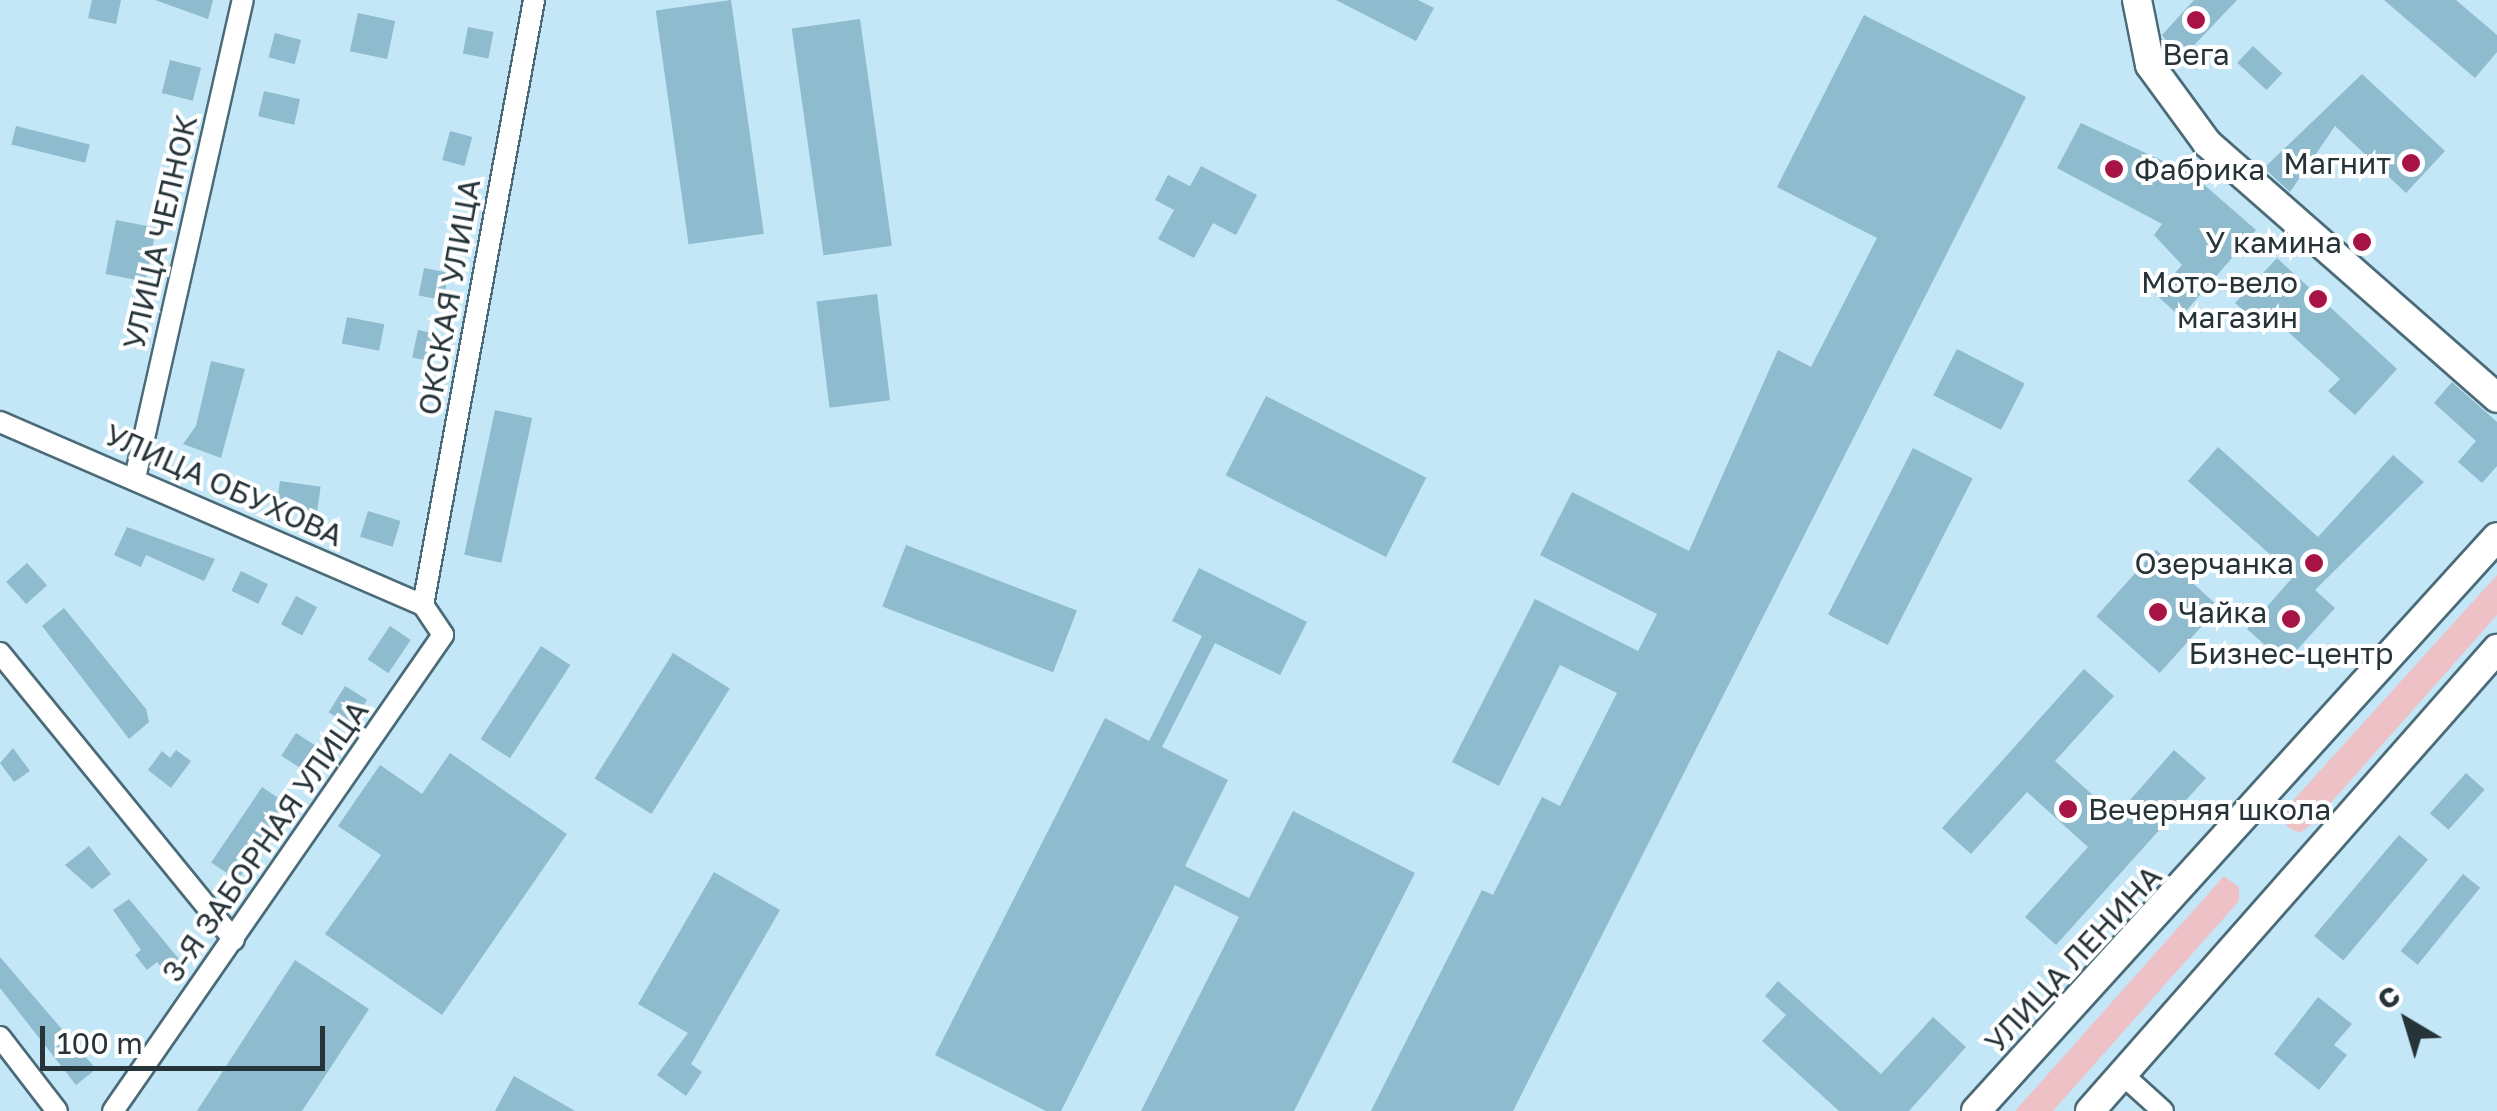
<!DOCTYPE html>
<meta charset="utf-8">
<style>
body{margin:0}
#map{position:relative;width:2497px;height:1111px;overflow:hidden;background:#c3e7f6;font-family:"Golos Text",sans-serif}
div>[style]{position:absolute}
.green>*{inset:0;background:#eec1c7}
.building>*{inset:0;background:#8ebbce;transform-origin:0 0}
.roads{filter:drop-shadow(2px 0 #4b6b78) drop-shadow(-2px 0 #4b6b78) drop-shadow(0 2px #4b6b78) drop-shadow(0 -2px #4b6b78)}
.street>*{height:20px;margin:-10px;padding:0 10px;transform-origin:10px;border-radius:10px;background:#fff}
.secondary>*{height:28px;margin:-14px;padding:0 14px;transform-origin:14px;border-radius:14px;background:#fff}
.dots>*{width:28px;height:28px;translate:-50% -50%;box-sizing:border-box;border:5px solid #fff;border-radius:50%}
span{translate:-50% -50%;white-space:nowrap;text-align:center;line-height:1.15;-webkit-text-stroke:8px #fff;paint-order:stroke}
.poi-label{font-size:30px;color:#26343a}
.right{translate:-100% -50%;text-align:right}
.left{translate:0 -50%;text-align:left}
.street-label{font-size:30px;color:#26343a}
.north{position:absolute;left:2357px;top:971px;width:100px;height:100px;-webkit-text-stroke:8px #fff;paint-order:stroke;rotate:322deg;font-size:28px;font-weight:700;line-height:40px;text-align:center;color:#26343a}
.north::after{content:'';display:block;margin:auto;width:35px;height:45px;background:#26343a;clip-path:polygon(50% 0,100% 100%,50% 72%,0 100%)}
.scale{position:absolute;left:40px;top:1026px;width:285px;height:45px;box-sizing:border-box;border:5px solid #26343a;border-top:0;padding-left:12px;font-size:30px;line-height:35px;white-space:nowrap;color:#26343a;-webkit-text-stroke:8px #fff;paint-order:stroke}
</style>
<div id="map">
<div class="green">
<i style="clip-path:polygon(2497px 575px,2497px 615px,2313px 823px,2300px 833px,2289px 828px,2281px 818px,2288px 806px)"></i>
<i style="clip-path:polygon(2224px 876px,2239px 887px,2239px 901px,2053px 1111px,2015px 1111px)"></i>
</div>
<div class="building">
<i style="clip-path:polygon(92px 0,121px 0,116px 24px,88px 18px)"></i>
<i style="clip-path:polygon(155px 0,213px 0,208px 19px)"></i>
<i style="left:731px;top:0;width:236px;height:76px;rotate:82deg"></i>
<i style="clip-path:polygon(1336px 0,1418px 0,1434px 8px,1416px 41px)"></i>
<i style="clip-path:polygon(2194px 0,2237px 0,2180px 60px,2162px 35px)"></i>
<i style="clip-path:polygon(2384px 0,2456px 0,2497px 35px,2497px 52px,2475px 78px)"></i>
<i style="left:358px;top:13px;width:38px;height:39px;rotate:12deg"></i>
<i style="clip-path:polygon(1864px 15px,2026px 97px,1513px 1111px,1371px 1111px,1482px 890px,1493px 895px,1542px 797px,1560px 806px,1617px 693px,1560px 665px,1499px 786px,1452px 762px,1535px 599px,1638px 651px,1657px 614px,1540px 555px,1572px 492px,1689px 551px,1778px 350px,1811px 367px,1877px 238px,1777px 187px)"></i>
<i style="left:860px;top:19px;width:229px;height:69px;rotate:82deg"></i>
<i style="left:468px;top:27px;width:26px;height:27px;rotate:11deg"></i>
<i style="left:275px;top:33px;width:27px;height:25px;rotate:15deg"></i>
<i style="left:2253px;top:46px;width:40px;height:23px;rotate:43deg"></i>
<i style="left:170px;top:60px;width:32px;height:34px;rotate:14deg"></i>
<i style="clip-path:polygon(2362px 74px,2445px 151px,2406px 193px,2335px 126px,2290px 192px,2264px 168px)"></i>
<i style="left:264px;top:91px;width:37px;height:26px;rotate:13deg"></i>
<i style="clip-path:polygon(2081px 123px,2193px 175px,2256px 230px,2181px 317px,2156px 295px,2182px 265px,2154px 235px,2162px 224px,2057px 168px)"></i>
<i style="left:16px;top:126px;width:76px;height:19px;rotate:14deg"></i>
<i style="left:450px;top:131px;width:23px;height:30px;rotate:15deg"></i>
<i style="clip-path:polygon(1201px 166px,1257px 195px,1236px 235px,1213px 223px,1194px 258px,1158px 239px,1174px 210px,1155px 200px,1168px 175px,1190px 186px)"></i>
<i style="left:116px;top:220px;width:41px;height:55px;rotate:11deg"></i>
<i style="clip-path:polygon(2277px 258px,2397px 369px,2355px 415px,2328px 391px,2340px 379px,2276px 321px,2266px 331px,2235px 303px)"></i>
<i style="left:424px;top:268px;width:25px;height:28px;rotate:11deg"></i>
<i style="left:877px;top:294px;width:107px;height:61px;rotate:83deg"></i>
<i style="left:347px;top:317px;width:38px;height:27px;rotate:11deg"></i>
<i style="left:418px;top:330px;width:19px;height:28px;rotate:12deg"></i>
<i style="left:1957px;top:349px;width:76px;height:52px;rotate:27deg"></i>
<i style="clip-path:polygon(211px 361px,245px 369px,221px 458px,183px 444px,196px 426px)"></i>
<i style="clip-path:polygon(2452px 382px,2497px 422px,2497px 466px,2482px 483px,2458px 462px,2476px 441px,2434px 403px)"></i>
<i style="left:1266px;top:396px;width:180px;height:89px;rotate:27deg"></i>
<i style="left:495px;top:410px;width:38px;height:148px;rotate:12deg"></i>
<i style="clip-path:polygon(2218px 447px,2318px 537px,2393px 455px,2424px 482px,2315px 590px,2335px 608px,2285px 663px,2247px 629px,2294px 576px,2188px 481px)"></i>
<i style="left:1913px;top:448px;width:67px;height:187px;rotate:27deg"></i>
<i style="left:280px;top:481px;width:41px;height:30px;rotate:8deg"></i>
<i style="left:368px;top:511px;width:34px;height:27px;rotate:17deg"></i>
<i style="clip-path:polygon(127px 527px,215px 559px,204px 581px,146px 555px,141px 567px,114px 555px)"></i>
<i style="left:906px;top:545px;width:183px;height:66px;rotate:21deg"></i>
<i style="left:2156px;top:550px;width:85px;height:89px;rotate:42deg"></i>
<i style="left:27px;top:563px;width:30px;height:28px;rotate:48deg"></i>
<i style="clip-path:polygon(1199px 568px,1307px 622px,1280px 675px,1215px 643px,1162px 747px,1228px 780px,1185px 866px,1249px 898px,1293px 811px,1415px 873px,1294px 1111px,1141px 1111px,1239px 917px,1175px 885px,1061px 1111px,1046px 1111px,935px 1055px,1105px 718px,1149px 741px,1202px 636px,1172px 621px)"></i>
<i style="left:241px;top:571px;width:30px;height:22px;rotate:26deg"></i>
<i style="left:296px;top:596px;width:24px;height:32px;rotate:28deg"></i>
<i style="clip-path:polygon(64px 608px,146px 709px,149px 722px,129px 739px,42px 626px)"></i>
<i style="left:390px;top:626px;width:25px;height:40px;rotate:34deg"></i>
<i style="left:541px;top:646px;width:35px;height:111px;rotate:33deg"></i>
<i style="left:673px;top:653px;width:67px;height:148px;rotate:32deg"></i>
<i style="clip-path:polygon(2084px 669px,2114px 696px,2055px 761px,2116px 816px,2174px 750px,2206px 778px,2056px 945px,2025px 917px,2088px 847px,2027px 792px,1971px 854px,1942px 828px)"></i>
<i style="left:345px;top:686px;width:26px;height:31px;rotate:32deg"></i>
<i style="left:296px;top:733px;width:30px;height:27px;rotate:33deg"></i>
<i style="clip-path:polygon(13px 748px,30px 771px,14px 782px,0 763px)"></i>
<i style="clip-path:polygon(176px 750px,191px 761px,171px 788px,148px 770px,162px 751px,170px 758px)"></i>
<i style="clip-path:polygon(450px 753px,567px 834px,442px 1015px,325px 934px,381px 855px,338px 826px,380px 765px,422px 794px)"></i>
<i style="left:2466px;top:773px;width:25px;height:54px;rotate:42deg"></i>
<i style="left:262px;top:787px;width:32px;height:91px;rotate:34deg"></i>
<i style="left:2399px;top:835px;width:38px;height:132px;rotate:40deg"></i>
<i style="clip-path:polygon(89px 846px,111px 874px,92px 889px,65px 865px)"></i>
<i style="clip-path:polygon(714px 872px,780px 910px,691px 1064px,702px 1072px,686px 1096px,657px 1075px,688px 1033px,638px 1004px)"></i>
<i style="left:2463px;top:874px;width:22px;height:99px;rotate:39deg"></i>
<i style="clip-path:polygon(129px 899px,179px 959px,165px 971px,157px 962px,147px 970px,135px 955px,141px 950px,113px 910px)"></i>
<i style="clip-path:polygon(0 957px,96px 1069px,76px 1085px,0 988px)"></i>
<i style="clip-path:polygon(295px 960px,369px 1009px,302px 1111px,197px 1111px)"></i>
<i style="clip-path:polygon(1778px 981px,1881px 1074px,1933px 1017px,1966px 1047px,1909px 1111px,1839px 1111px,1762px 1041px,1786px 1015px,1765px 996px)"></i>
<i style="clip-path:polygon(2318px 997px,2352px 1024px,2334px 1045px,2347px 1055px,2319px 1090px,2274px 1054px)"></i>
<i style="clip-path:polygon(514px 1076px,575px 1111px,495px 1111px)"></i>
</div>
<div class="roads">
<div class="street">
<i style="left:0;top:422px;width:461px;rotate:23.4deg"></i>
<i style="left:423px;top:605px;width:36px;rotate:56deg"></i>
<i style="left:443px;top:635px;width:579px;rotate:124.73deg"></i>
<i style="left:135px;top:478px;width:490px;rotate:-77.3deg"></i>
<i style="left:423px;top:605px;width:615px;rotate:-79.6deg"></i>
<i style="left:0;top:653px;width:370px;rotate:50.8deg"></i>
<i style="left:0;top:1037px;width:93px;rotate:52.4deg"></i>
<i style="left:2122px;top:1074px;width:55px;rotate:42.1deg"></i>
</div>
<div class="secondary">
<i style="left:2137px;top:0;width:66px;rotate:78.7deg"></i>
<i style="left:2150px;top:65px;width:97px;rotate:53.8deg"></i>
<i style="left:2207px;top:143px;width:386px;rotate:41.3deg"></i>
<i style="left:1976px;top:1111px;width:775px;rotate:-47.77deg"></i>
<i style="left:2090px;top:1111px;width:616px;rotate:-48.62deg"></i>
</div>
</div>
<div class="dots">
<i style="left:2196px;top:20px;background:#a81345"></i>
<i style="left:2411px;top:163px;background:#a81345"></i>
<i style="left:2114px;top:169px;background:#a81345"></i>
<i style="left:2362px;top:242px;background:#a81345"></i>
<i style="left:2318px;top:299px;background:#a81345"></i>
<i style="left:2314px;top:563px;background:#a81345"></i>
<i style="left:2158px;top:612px;background:#a81345"></i>
<i style="left:2291px;top:619px;background:#a81345"></i>
<i style="left:2068px;top:809px;background:#a81345"></i>
</div>
<div class="poi-label">
<span style="left:2196px;top:54px">Вега</span>
<span class="right" style="left:2391px;top:163px">Магнит</span>
<span class="left" style="left:2134px;top:169px">Фабрика</span>
<span class="right" style="left:2342px;top:242px">У камина</span>
<span class="right" style="left:2298px;top:299px">Мото-вело<br>магазин</span>
<span class="right" style="left:2294px;top:563px">Озерчанка</span>
<span class="left" style="left:2178px;top:612px">Чайка</span>
<span style="left:2291px;top:653px">Бизнес-центр</span>
<span class="left" style="left:2088px;top:809px">Вечерняя школа</span>
</div>
<div class="street-label">
<span style="left:160px;top:232px;rotate:-77deg">УЛИЦА ЧЕЛНОК</span>
<span style="left:449px;top:297px;rotate:-80deg">ОКСКАЯ УЛИЦА</span>
<span style="left:224px;top:485px;rotate:24deg">УЛИЦА ОБУХОВА</span>
<span style="left:265px;top:841px;rotate:-55deg">3-Я ЗАБОРНАЯ УЛИЦА</span>
<span style="left:2073px;top:959px;rotate:-47deg">УЛИЦА ЛЕНИНА</span>
</div>
<div class="north">С</div>
<div class="scale">100 m</div>
</div>
